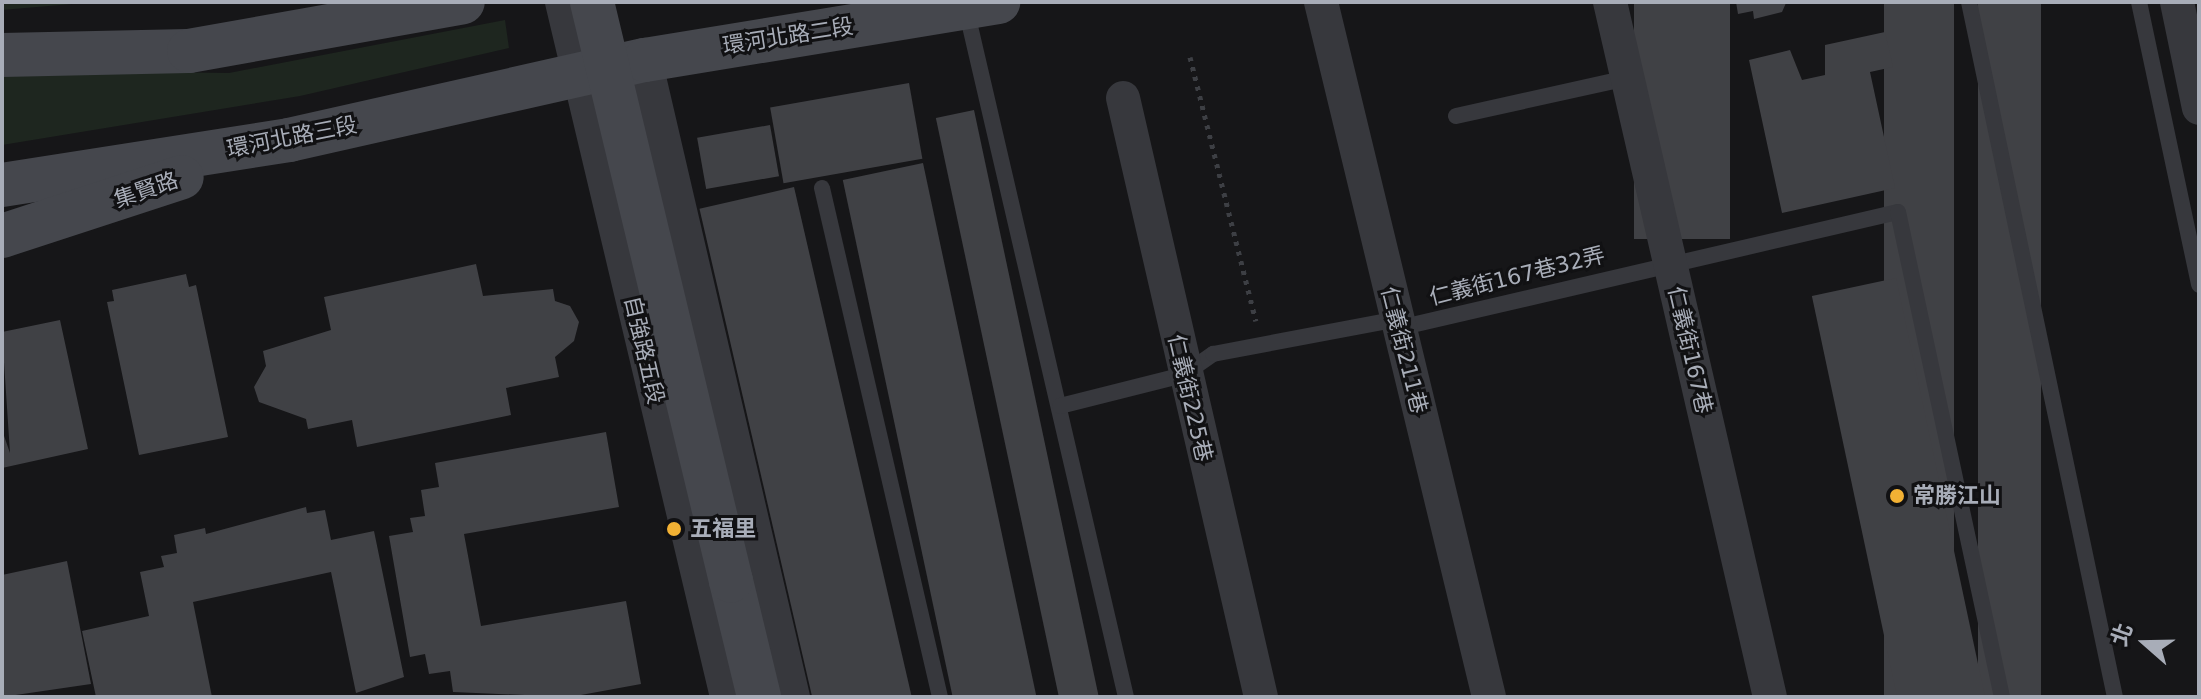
<!DOCTYPE html>
<meta charset="utf-8">
<style>
body{margin:0}
#map{position:relative;width:2201px;height:699px;overflow:hidden;background:#161618;font-family:"DejaVu Sans","Noto Sans TC",sans-serif}
div>[style]{position:absolute}
.green>*{inset:0;background:#1e261f}
.building>*{inset:0;background:#404145;transform-origin:0 0}
.path>*{height:5px;margin-top:-2.5px;transform-origin:0;background:repeating-linear-gradient(90deg,#3d3f44 0 4px,transparent 0 10px)}
.service>*{height:16px;margin:-8px;padding:0 8px;transform-origin:8px;border-radius:8px;background:#37383d}
.minor>*{height:34px;margin:-17px;padding:0 17px;transform-origin:17px;border-radius:17px;background:#37383d}
.secondary>*{height:44px;margin:-22px;padding:0 22px;transform-origin:22px;border-radius:22px;background:#45474d}
.secondary-bridge>*{height:44px;margin:-22px;padding:0 22px;transform-origin:22px;border-radius:22px;background:#45474d}
.dots>*{width:22px;height:22px;translate:-50% -50%;box-sizing:border-box;border:4px solid #111113;border-radius:50%}
span{translate:-50% -50%;white-space:nowrap;text-align:center;line-height:1.15;-webkit-text-stroke:6px #111113;paint-order:stroke}
.street-label{font-size:22px;color:#a8adb8}
.poi-label{font-size:22px;color:#a8adb8;font-weight:700}
.left{translate:0 -50%;text-align:left}
.frame{position:absolute;inset:0;border:4px solid #a8adb8;pointer-events:none}
.north{position:absolute;left:2105px;top:603px;width:80px;height:80px;-webkit-text-stroke:6px #111113;paint-order:stroke;rotate:290deg;font-size:22px;font-weight:700;line-height:32px;text-align:center;color:#a8adb8}
.north::after{content:'';display:block;margin:auto;width:28px;height:36px;background:#a8adb8;clip-path:polygon(50% 0,100% 100%,50% 72%,0 100%)}
</style>
<div id="map">
<div class="green">
<i style="clip-path:polygon(2px 2px,95px 2px,2px 10px)"></i>
<i style="clip-path:polygon(505px 20px,509px 48px,300px 96px,2px 145px,2px 70px,229px 73px)"></i>
</div>
<div class="building">
<i style="left:1634px;top:2px;width:96px;height:237px"></i>
<i style="clip-path:polygon(1736px 2px,1786px 2px,1786px 3px,1782px 12px,1754px 19px,1753px 11px,1738px 14px)"></i>
<i style="left:1884px;top:2px;width:70px;height:710px"></i>
<i style="left:1978px;top:2px;width:63px;height:710px"></i>
<i style="clip-path:polygon(1885px 32px,1893px 67px,1870px 72px,1895px 188px,1782px 213px,1749px 60px,1790px 50px,1802px 80px,1825px 75px,1825px 45px)"></i>
<i style="left:909px;top:83px;width:77px;height:141px;rotate:80deg"></i>
<i style="left:974px;top:110px;width:601px;height:39px;rotate:78deg"></i>
<i style="left:770px;top:125px;width:52px;height:74px;rotate:80deg"></i>
<i style="left:923px;top:163px;width:547px;height:82px;rotate:78deg"></i>
<i style="left:794px;top:187px;width:523px;height:97px;rotate:77deg"></i>
<i style="clip-path:polygon(476px 264px,483px 296px,553px 289px,555px 301px,570px 306px,579px 322px,574px 341px,555px 357px,559px 377px,506px 388px,511px 415px,357px 447px,352px 420px,308px 429px,306px 419px,259px 402px,254px 387px,266px 366px,263px 351px,331px 330px,324px 297px)"></i>
<i style="clip-path:polygon(186px 274px,189px 287px,196px 285px,228px 437px,139px 455px,107px 302px,114px 301px,112px 290px)"></i>
<i style="left:1896px;top:278px;width:428px;height:86px;rotate:78deg"></i>
<i style="clip-path:polygon(60px 320px,88px 449px,2px 468px,2px 430px,10px 453px,2px 332px)"></i>
<i style="clip-path:polygon(606px 432px,619px 507px,464px 534px,481px 626px,626px 601px,641px 684px,570px 697px,453px 692px,450px 671px,429px 674px,425px 654px,410px 657px,389px 536px,413px 532px,410px 518px,425px 516px,421px 490px,439px 487px,435px 463px)"></i>
<i style="clip-path:polygon(306px 507px,307px 513px,325px 510px,331px 540px,374px 531px,404px 677px,356px 693px,331px 572px,193px 602px,212px 697px,96px 697px,82px 631px,149px 616px,140px 572px,164px 567px,161px 556px,177px 553px,174px 535px,205px 528px,206px 534px)"></i>
<i style="clip-path:polygon(67px 561px,91px 684px,2px 697px,2px 575px)"></i>
</div>
<div class="path">
<i style="left:1190px;top:57px;width:272px;rotate:76deg"></i>
</div>
<div class="service">
<i style="left:1969px;top:2px;width:710px;rotate:78.14deg"></i>
<i style="left:2139px;top:2px;width:289px;rotate:78deg"></i>
<i style="left:966px;top:9px;width:706px;rotate:76.91deg"></i>
<i style="left:1456px;top:116px;width:175px;rotate:-12.5deg"></i>
<i style="left:822px;top:188px;width:522px;rotate:76.95deg"></i>
<i style="left:1060px;top:406px;width:127px;rotate:-14.1deg"></i>
<i style="left:1183px;top:375px;width:37px;rotate:-35deg"></i>
<i style="left:1213px;top:354px;width:177px;rotate:-10.7deg"></i>
<i style="left:1387px;top:321px;width:14px;rotate:30deg"></i>
<i style="left:1399px;top:328px;width:512px;rotate:-13.09deg"></i>
<i style="left:1898px;top:212px;width:496px;rotate:77.9deg"></i>
</div>
<div class="minor">
<i style="left:562px;top:2px;width:714px;rotate:76.64deg"></i>
<i style="left:1321px;top:2px;width:715px;rotate:76.41deg"></i>
<i style="left:1610px;top:2px;width:713px;rotate:77.04deg"></i>
<i style="left:2177px;top:2px;width:108px;rotate:78.3deg"></i>
<i style="left:645px;top:60px;width:654px;rotate:76.92deg"></i>
<i style="left:1123px;top:98px;width:615px;rotate:77.03deg"></i>
</div>
<div class="secondary">
<i style="left:2px;top:55px;width:187px;rotate:-1.2deg"></i>
<i style="left:189px;top:51px;width:278px;rotate:-10.1deg"></i>
<i style="left:2px;top:185px;width:291px;rotate:-8.9deg"></i>
<i style="left:289px;top:140px;width:365px;rotate:-12.7deg"></i>
<i style="left:645px;top:60px;width:358px;rotate:-9.3deg"></i>
<i style="left:2px;top:236px;width:189px;rotate:-18.1deg"></i>
<i style="left:731px;top:581px;width:119px;rotate:76.4deg"></i>
</div>
<div class="secondary-bridge">
<i style="left:592px;top:2px;width:595px;rotate:76.5deg"></i>
</div>
<div class="dots">
<i style="left:1897px;top:496px;background:#f2b134"></i>
<i style="left:674px;top:529px;background:#f2b134"></i>
</div>
<div class="street-label">
<span style="left:788px;top:36px;rotate:-9deg">環河北路二段</span>
<span style="left:292px;top:137px;rotate:-11deg">環河北路三段</span>
<span style="left:146px;top:190px;rotate:-19deg">集賢路</span>
<span style="left:1517px;top:276px;rotate:-14deg">仁義街167巷32弄</span>
<span style="left:644px;top:350px;rotate:77deg">自強路五段</span>
<span style="left:1404px;top:350px;rotate:76deg">仁義街211巷</span>
<span style="left:1690px;top:350px;rotate:77deg">仁義街167巷</span>
<span style="left:1190px;top:398px;rotate:77deg">仁義街225巷</span>
</div>
<div class="poi-label">
<span class="left" style="left:1913px;top:496px">常勝江山</span>
<span class="left" style="left:690px;top:529px">五福里</span>
</div>
<div class="frame"></div>
<div class="north">北</div>
</div>
